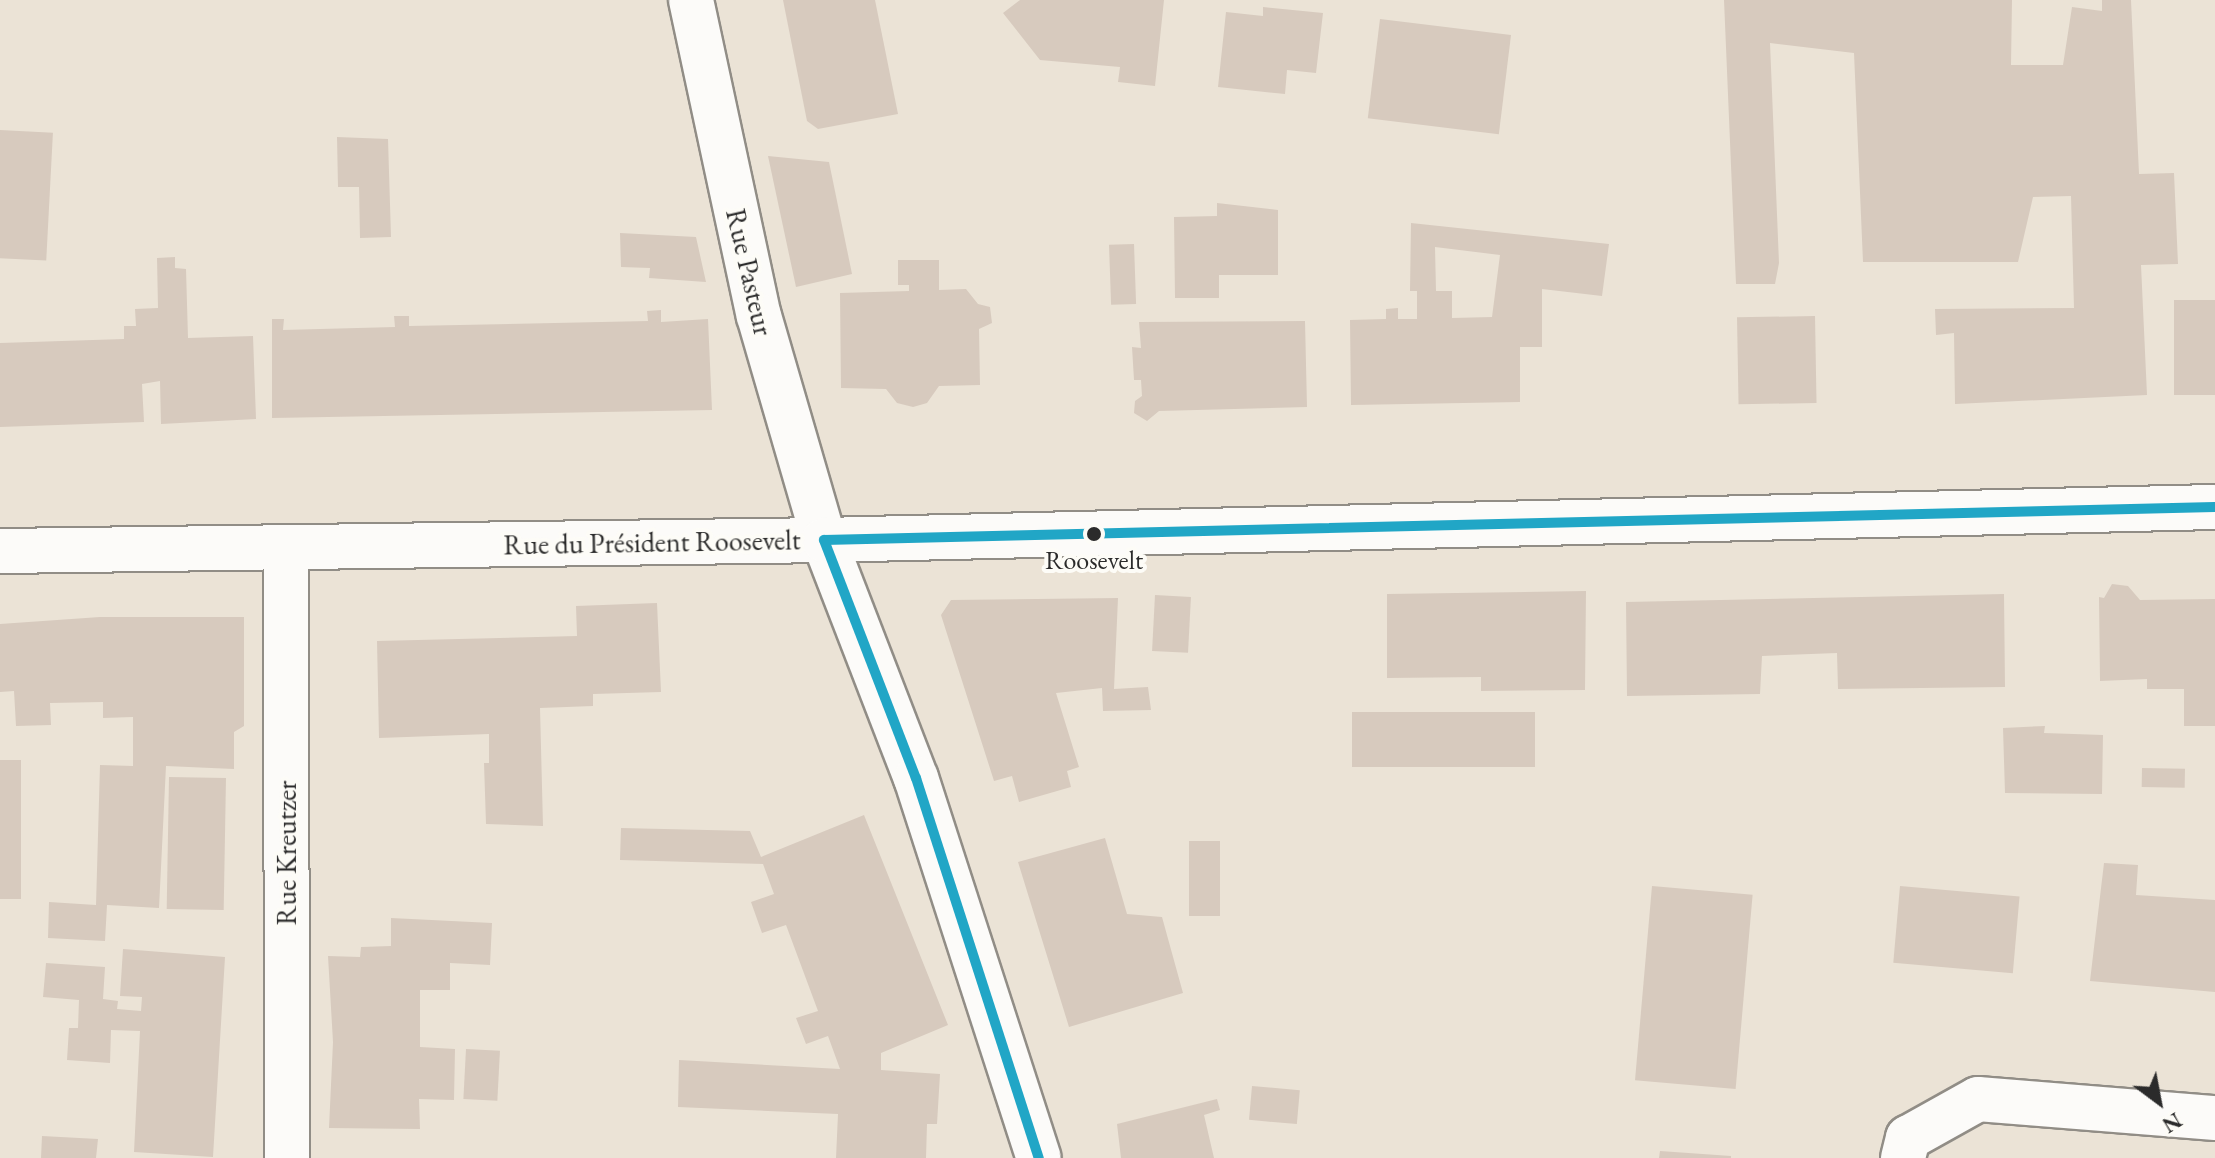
<!DOCTYPE html>
<meta charset="utf-8">
<style>
body{margin:0}
#map{position:relative;width:2215px;height:1158px;overflow:hidden;background:#ebe3d6;font-family:"EB Garamond",serif}
div>[style]{position:absolute}
.building>*{inset:0;background:#d7cabe;transform-origin:0 0}
.roads{filter:drop-shadow(2px 0 #918d86) drop-shadow(-2px 0 #918d86) drop-shadow(0 2px #918d86) drop-shadow(0 -2px #918d86)}
.street>*{height:44px;margin:-22px;padding:0 22px;transform-origin:22px;border-radius:22px;background:#fcfbf9}
.secondary>*{height:44px;margin:-22px;padding:0 22px;transform-origin:22px;border-radius:22px;background:#fcfbf9}
.primary>*{height:44px;margin:-22px;padding:0 22px;transform-origin:22px;border-radius:22px;background:#fcfbf9}
.bus-1>*{height:10px;margin:-5px;padding:0 5px;transform-origin:5px;border-radius:5px;background:#21a6c6}
.dots>*{width:22px;height:22px;translate:-50% -50%;box-sizing:border-box;border:4px solid #fdfcf7;border-radius:50%}
span{translate:-50% -50%;white-space:nowrap;text-align:center;line-height:1.15;-webkit-text-stroke:8px #fdfcf7;paint-order:stroke}
.bus-label{font-size:26px;color:#2b2b2b}
.street-label{font-size:28px;color:#2b2b2b}
.north{position:absolute;left:2119px;top:1062px;width:80px;height:80px;-webkit-text-stroke:6px #fdfcf7;paint-order:stroke;rotate:148deg;font-size:22px;font-weight:700;line-height:32px;text-align:center;color:#2b2b2b}
.north::after{content:'';display:block;margin:auto;width:28px;height:36px;background:#2b2b2b;clip-path:polygon(50% 0,100% 100%,50% 72%,0 100%)}
</style>
<div id="map">
<div class="building">
<i style="clip-path:polygon(783px 0,875px 0,898px 114px,818px 129px,807px 121px)"></i>
<i style="clip-path:polygon(1020px 0,1164px 0,1155px 86px,1118px 82px,1120px 67px,1040px 60px,1003px 13px)"></i>
<i style="clip-path:polygon(1724px 0,2012px 0,2011px 65px,2063px 65px,2072px 7px,2102px 11px,2102px 0,2131px 0,2139px 174px,2174px 173px,2178px 264px,2141px 265px,2147px 395px,1955px 404px,1954px 333px,1936px 335px,1935px 309px,2074px 308px,2071px 196px,2033px 197px,2018px 262px,1863px 262px,1854px 53px,1770px 43px,1779px 263px,1775px 284px,1736px 284px)"></i>
<i style="clip-path:polygon(1263px 7px,1323px 13px,1316px 73px,1287px 70px,1285px 94px,1218px 87px,1226px 12px,1263px 16px)"></i>
<i style="left:1380px;top:19px;width:132px;height:100px;rotate:7deg"></i>
<i style="left:0;top:130px;width:53px;height:128px;rotate:3deg"></i>
<i style="clip-path:polygon(337px 137px,388px 139px,391px 237px,360px 238px,359px 187px,338px 187px)"></i>
<i style="clip-path:polygon(768px 156px,829px 162px,852px 274px,796px 287px)"></i>
<i style="clip-path:polygon(1217px 203px,1278px 210px,1278px 275px,1219px 275px,1219px 298px,1175px 298px,1174px 217px,1217px 216px)"></i>
<i style="clip-path:polygon(evenodd,1411px 223px,1609px 244px,1602px 296px,1542px 289px,1542px 347px,1520px 347px,1520px 402px,1351px 405px,1350px 320px,1386px 319px,1386px 309px,1398px 308px,1398px 319px,1417px 319px,1417px 291px,1410px 291px,1411px 223px,1435px 247px,1500px 255px,1492px 317px,1452px 318px,1452px 291px,1436px 291px,1435px 247px)"></i>
<i style="clip-path:polygon(620px 233px,696px 237px,706px 282px,649px 278px,650px 268px,621px 267px)"></i>
<i style="left:1134px;top:244px;width:60px;height:25px;rotate:88deg"></i>
<i style="clip-path:polygon(175px 257px,175px 268px,186px 269px,188px 338px,253px 336px,256px 419px,161px 424px,160px 381px,142px 384px,144px 422px,0 427px,0 343px,124px 339px,124px 326px,136px 326px,135px 309px,158px 308px,157px 258px)"></i>
<i style="clip-path:polygon(898px 260px,939px 260px,939px 290px,966px 289px,978px 304px,990px 307px,992px 323px,979px 329px,980px 385px,939px 386px,927px 403px,913px 407px,897px 403px,886px 389px,841px 388px,840px 293px,909px 291px,909px 285px,898px 285px)"></i>
<i style="left:2215px;top:300px;width:95px;height:41px;rotate:90deg"></i>
<i style="clip-path:polygon(661px 310px,661px 322px,708px 319px,712px 410px,272px 418px,272px 319px,284px 319px,283px 330px,395px 327px,394px 316px,409px 316px,409px 326px,648px 321px,647px 311px)"></i>
<i style="left:1815px;top:316px;width:87px;height:78px;rotate:89deg"></i>
<i style="clip-path:polygon(1305px 321px,1307px 407px,1159px 411px,1147px 421px,1134px 413px,1135px 401px,1142px 396px,1141px 380px,1134px 380px,1132px 347px,1141px 348px,1139px 322px)"></i>
<i style="clip-path:polygon(2112px 584px,2128px 586px,2140px 600px,2215px 599px,2215px 726px,2184px 726px,2184px 689px,2147px 689px,2147px 679px,2100px 681px,2099px 597px,2104px 598px)"></i>
<i style="clip-path:polygon(1586px 591px,1585px 690px,1481px 691px,1481px 677px,1387px 678px,1387px 594px)"></i>
<i style="clip-path:polygon(2004px 594px,2005px 687px,1838px 689px,1837px 653px,1762px 656px,1760px 694px,1627px 696px,1626px 602px)"></i>
<i style="left:1155px;top:595px;width:36px;height:56px;rotate:3deg"></i>
<i style="clip-path:polygon(1118px 598px,1114px 689px,1148px 687px,1151px 710px,1103px 711px,1102px 688px,1056px 693px,1079px 767px,1067px 771px,1071px 787px,1019px 802px,1012px 776px,994px 781px,941px 615px,951px 600px)"></i>
<i style="clip-path:polygon(657px 603px,661px 692px,593px 694px,593px 706px,540px 708px,543px 826px,486px 824px,484px 763px,489px 763px,489px 734px,379px 738px,377px 641px,577px 636px,576px 606px)"></i>
<i style="clip-path:polygon(100px 617px,244px 617px,244px 726px,234px 732px,234px 769px,166px 766px,159px 908px,107px 905px,105px 941px,48px 938px,49px 902px,96px 905px,100px 765px,133px 766px,133px 717px,103px 718px,103px 702px,50px 703px,51px 725px,16px 726px,14px 691px,0 692px,0 624px)"></i>
<i style="left:1352px;top:712px;width:183px;height:55px"></i>
<i style="clip-path:polygon(2045px 726px,2044px 733px,2103px 735px,2102px 794px,2005px 793px,2003px 728px)"></i>
<i style="left:0;top:760px;width:21px;height:139px"></i>
<i style="left:2142px;top:768px;width:43px;height:19px;rotate:1deg"></i>
<i style="left:169px;top:777px;width:57px;height:132px;rotate:1deg"></i>
<i style="clip-path:polygon(864px 815px,948px 1025px,881px 1053px,881px 1070px,940px 1074px,937px 1124px,927px 1124px,926px 1158px,836px 1158px,838px 1114px,678px 1107px,679px 1060px,840px 1069px,828px 1036px,806px 1044px,796px 1018px,818px 1011px,786px 925px,762px 933px,751px 902px,774px 894px,763px 864px,620px 860px,621px 828px,750px 831px,761px 857px)"></i>
<i style="clip-path:polygon(1105px 838px,1127px 914px,1162px 917px,1183px 993px,1069px 1027px,1018px 862px)"></i>
<i style="left:1189px;top:841px;width:31px;height:75px"></i>
<i style="clip-path:polygon(2104px 863px,2138px 865px,2136px 895px,2215px 900px,2215px 992px,2090px 981px)"></i>
<i style="left:1652px;top:886px;width:101px;height:195px;rotate:5deg"></i>
<i style="left:1900px;top:886px;width:120px;height:77px;rotate:5deg"></i>
<i style="clip-path:polygon(391px 918px,492px 923px,490px 965px,450px 963px,450px 990px,420px 990px,420px 1047px,455px 1049px,454px 1100px,419px 1099px,420px 1129px,329px 1128px,333px 1042px,328px 956px,360px 957px,361px 947px,391px 946px)"></i>
<i style="clip-path:polygon(123px 949px,225px 957px,213px 1157px,134px 1152px,140px 1031px,111px 1030px,110px 1063px,67px 1060px,69px 1028px,78px 1028px,79px 1000px,43px 997px,46px 963px,105px 967px,103px 999px,118px 1001px,117px 1009px,141px 1011px,142px 997px,120px 996px)"></i>
<i style="left:466px;top:1049px;width:34px;height:50px;rotate:3deg"></i>
<i style="left:1252px;top:1086px;width:48px;height:34px;rotate:5deg"></i>
<i style="clip-path:polygon(1217px 1099px,1220px 1110px,1204px 1115px,1214px 1158px,1121px 1158px,1117px 1124px)"></i>
<i style="clip-path:polygon(42px 1136px,98px 1139px,96px 1158px,41px 1158px)"></i>
<i style="clip-path:polygon(1660px 1151px,1731px 1156px,1731px 1158px,1659px 1158px)"></i>
</div>
<div class="roads">
<div class="street">
<i style="left:691px;top:0;width:323px;rotate:77.9deg"></i>
<i style="left:759px;top:316px;width:233px;rotate:73.8deg"></i>
<i style="left:286px;top:547px;width:611px;rotate:89.91deg"></i>
<i style="left:1903px;top:1158px;width:21px;rotate:-76deg"></i>
<i style="left:1908px;top:1138px;width:80px;rotate:-29.1deg"></i>
<i style="left:1978px;top:1099px;width:238px;rotate:4.6deg"></i>
</div>
<div class="secondary">
<i style="left:824px;top:540px;width:255px;rotate:68.9deg"></i>
<i style="left:916px;top:778px;width:399px;rotate:72.1deg"></i>
</div>
<div class="primary">
<i style="left:0;top:551px;width:824px;rotate:-0.76deg"></i>
<i style="left:824px;top:540px;width:1391px;rotate:-1.36deg"></i>
</div>
</div>
<div class="bus-1">
<i style="left:824px;top:540px;width:1391px;rotate:-1.36deg"></i>
<i style="left:824px;top:540px;width:255px;rotate:68.9deg"></i>
<i style="left:916px;top:778px;width:399px;rotate:72.1deg"></i>
</div>
<div class="dots">
<i style="left:1094px;top:534px;background:#2b2b2b"></i>
</div>
<div class="bus-label">
<span style="left:1094px;top:561px">Roosevelt</span>
</div>
<div class="street-label">
<span style="left:750px;top:272px;rotate:77deg">Rue Pasteur</span>
<span style="left:652px;top:542px;rotate:-1deg">Rue du Président Roosevelt</span>
<span style="left:286px;top:853px;rotate:-90deg">Rue Kreutzer</span>
</div>
<div class="north">N</div>
</div>
